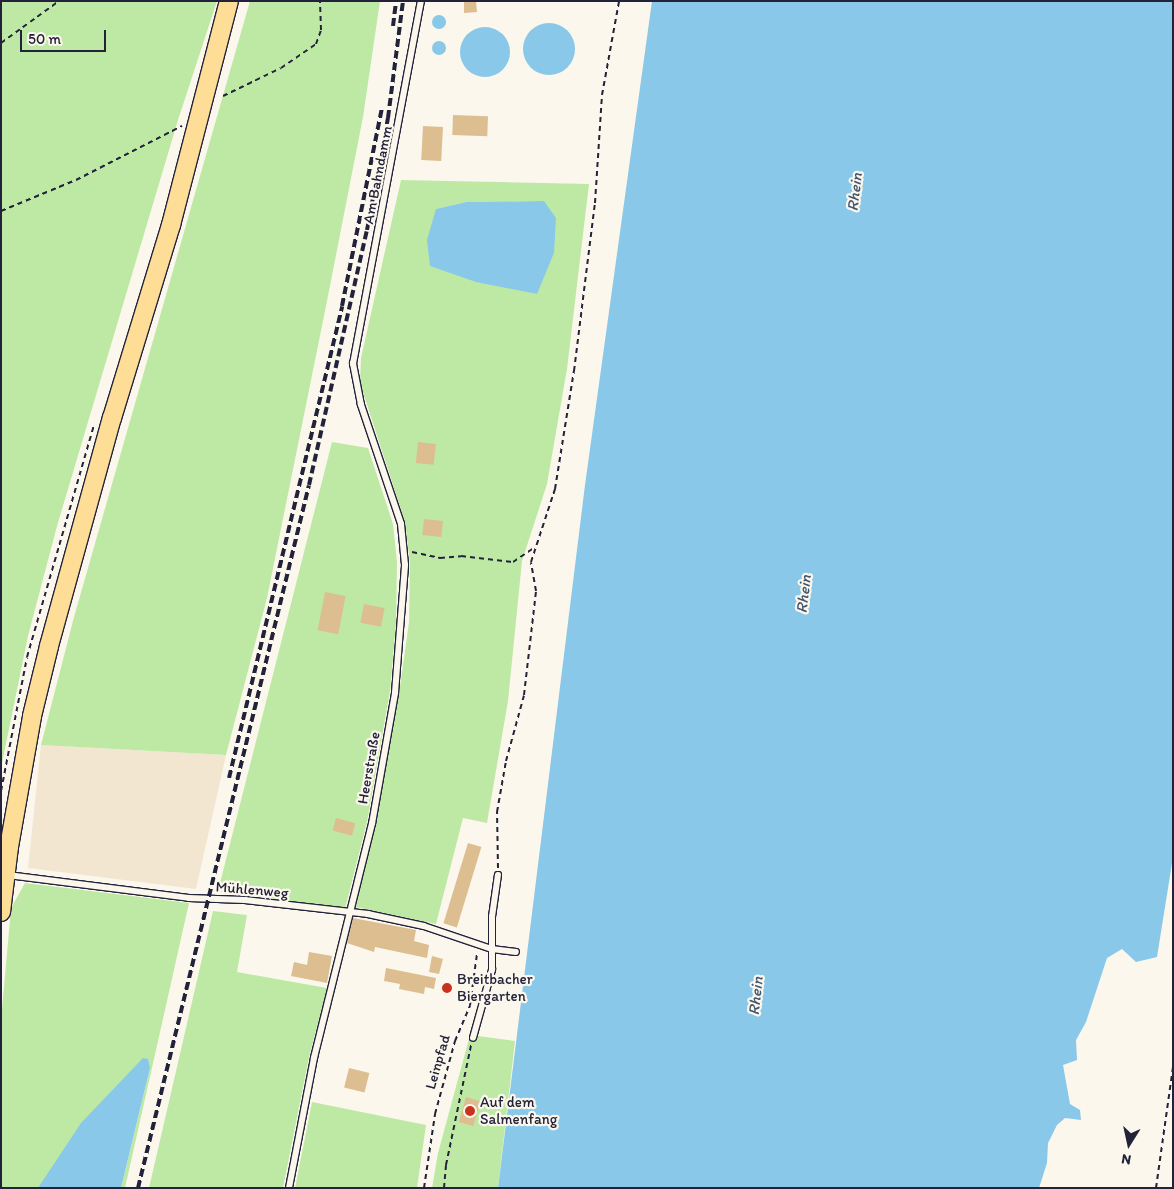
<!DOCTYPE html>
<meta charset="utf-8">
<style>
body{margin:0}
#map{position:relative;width:1174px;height:1189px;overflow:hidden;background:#fbf7ec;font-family:Itim,sans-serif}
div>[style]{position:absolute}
.built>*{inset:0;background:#f2e6d0}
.green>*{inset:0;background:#bee9a5}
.water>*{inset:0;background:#89c8e9}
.round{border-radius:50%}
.building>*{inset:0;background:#ddbe90;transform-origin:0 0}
.path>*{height:2px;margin-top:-1px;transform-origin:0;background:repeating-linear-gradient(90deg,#22223b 0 5px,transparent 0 9px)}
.roads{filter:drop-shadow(1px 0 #22223b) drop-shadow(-1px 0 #22223b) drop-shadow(0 1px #22223b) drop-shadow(0 -1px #22223b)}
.lane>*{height:5.5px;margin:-2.75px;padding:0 2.75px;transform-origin:2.75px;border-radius:2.75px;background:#fbf7ec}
.primary>*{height:18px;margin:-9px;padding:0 9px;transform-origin:9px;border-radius:9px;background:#fedd96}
.rail>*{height:4px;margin-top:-2px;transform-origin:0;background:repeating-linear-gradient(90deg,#22223b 0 8px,transparent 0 12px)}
.dots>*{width:14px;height:14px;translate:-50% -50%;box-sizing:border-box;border:2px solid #fbf7ec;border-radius:50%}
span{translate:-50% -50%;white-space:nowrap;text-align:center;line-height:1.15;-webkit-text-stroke:4.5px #fbf7ec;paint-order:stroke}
.street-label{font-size:15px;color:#22223b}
.poi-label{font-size:15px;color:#22223b}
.left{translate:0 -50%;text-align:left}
.water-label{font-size:16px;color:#41546f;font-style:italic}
.frame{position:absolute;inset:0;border:2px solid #22223b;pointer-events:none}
.north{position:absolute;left:1104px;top:1119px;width:50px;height:50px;-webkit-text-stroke:4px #fbf7ec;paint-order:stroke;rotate:190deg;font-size:14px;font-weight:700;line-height:20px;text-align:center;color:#22223b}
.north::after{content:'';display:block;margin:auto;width:18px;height:22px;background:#22223b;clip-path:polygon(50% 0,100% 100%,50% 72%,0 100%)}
.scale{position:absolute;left:20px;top:30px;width:86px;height:22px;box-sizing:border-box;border:2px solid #22223b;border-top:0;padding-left:6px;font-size:15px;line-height:18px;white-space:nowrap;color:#22223b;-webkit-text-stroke:4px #fbf7ec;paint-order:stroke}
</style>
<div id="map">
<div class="built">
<i style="clip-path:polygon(41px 745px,226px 755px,196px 889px,28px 868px)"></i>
</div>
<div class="green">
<i style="clip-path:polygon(1px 1px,217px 1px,178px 120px,57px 526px,28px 636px,1px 768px)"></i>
<i style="clip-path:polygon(250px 1px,380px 1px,363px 117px,327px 301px,267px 598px,226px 755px,41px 745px,74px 617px)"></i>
<i style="clip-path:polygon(evenodd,401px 180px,589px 184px,567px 369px,547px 484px,522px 561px,508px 701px,487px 823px,463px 818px,436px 924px,356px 907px,399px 694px,409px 622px,410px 563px,405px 522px,360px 383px,361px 358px,401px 180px,544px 201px,436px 209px,466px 202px,544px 201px)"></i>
<i style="clip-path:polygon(332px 442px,368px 448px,393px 524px,397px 562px,396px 622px,390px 691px,367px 822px,345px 909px,218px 891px)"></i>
<i style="clip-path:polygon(25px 883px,189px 903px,125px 1188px,121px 1188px,150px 1068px,38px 1188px,1px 1188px,1px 1021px,11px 908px)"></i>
<i style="clip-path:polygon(213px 911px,247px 915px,237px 972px,327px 988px,309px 1057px,283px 1188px,149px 1188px)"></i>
<i style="clip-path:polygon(470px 1035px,515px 1041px,498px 1188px,432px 1188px,438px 1153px)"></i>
<i style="clip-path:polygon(312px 1102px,426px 1125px,417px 1188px,295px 1188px)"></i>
</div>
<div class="water">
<i style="clip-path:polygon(652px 1px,1173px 1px,1173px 857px,1157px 957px,1136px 962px,1122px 949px,1107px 958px,1086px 1022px,1076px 1040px,1077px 1060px,1063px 1065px,1070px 1104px,1080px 1110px,1081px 1120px,1065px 1118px,1057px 1125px,1048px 1143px,1047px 1163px,1039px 1188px,498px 1188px,585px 485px)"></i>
<i class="round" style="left:432px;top:15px;width:14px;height:14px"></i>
<i class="round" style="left:523px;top:23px;width:52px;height:52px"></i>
<i class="round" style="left:460px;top:27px;width:50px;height:50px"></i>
<i class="round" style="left:432px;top:41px;width:14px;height:14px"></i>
<i style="clip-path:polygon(544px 201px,556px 218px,554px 253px,537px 294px,476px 282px,430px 266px,427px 240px,436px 209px,466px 202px)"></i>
<i style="clip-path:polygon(143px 1058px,148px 1059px,150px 1068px,121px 1188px,38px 1188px,81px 1123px)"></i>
</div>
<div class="building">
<i style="clip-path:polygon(464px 1px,476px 1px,477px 12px,464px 13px)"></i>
<i style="left:453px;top:115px;width:35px;height:20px;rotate:2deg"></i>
<i style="left:423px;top:126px;width:20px;height:34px;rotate:3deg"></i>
<i style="left:418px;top:442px;width:18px;height:21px;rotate:6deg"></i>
<i style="left:424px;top:519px;width:19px;height:16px;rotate:6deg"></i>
<i style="left:325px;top:592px;width:21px;height:39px;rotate:11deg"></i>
<i style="left:364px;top:604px;width:21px;height:19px;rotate:11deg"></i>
<i style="left:336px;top:818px;width:20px;height:13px;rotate:15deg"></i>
<i style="left:468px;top:843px;width:14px;height:84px;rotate:17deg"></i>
<i style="clip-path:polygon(353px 918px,416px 930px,414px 941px,429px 945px,427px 958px,375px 947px,374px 952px,347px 943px)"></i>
<i style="clip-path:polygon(309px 952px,332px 956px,327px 983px,291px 976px,294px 962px,307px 965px)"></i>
<i style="clip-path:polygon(432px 956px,443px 959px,439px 974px,429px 972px)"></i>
<i style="clip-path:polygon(386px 968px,436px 978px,434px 989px,425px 987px,424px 994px,399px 989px,400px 984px,384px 981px)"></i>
<i style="left:349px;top:1068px;width:21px;height:20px;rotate:14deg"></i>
<i style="left:466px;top:1097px;width:15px;height:26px;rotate:16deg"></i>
</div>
<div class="path">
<i style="left:1px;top:43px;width:72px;rotate:-35.9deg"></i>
<i style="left:223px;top:96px;width:64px;rotate:-25.8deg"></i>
<i style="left:281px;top:68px;width:42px;rotate:-34.4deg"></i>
<i style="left:316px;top:44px;width:15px;rotate:-70deg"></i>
<i style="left:321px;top:30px;width:29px;rotate:-92deg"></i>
<i style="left:1px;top:211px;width:81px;rotate:-22.5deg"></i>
<i style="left:76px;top:180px;width:119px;rotate:-27deg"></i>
<i style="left:412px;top:552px;width:29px;rotate:12deg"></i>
<i style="left:440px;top:558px;width:21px;rotate:-5deg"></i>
<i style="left:461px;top:556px;width:52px;rotate:6.6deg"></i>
<i style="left:513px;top:562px;width:25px;rotate:-34deg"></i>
<i style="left:1px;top:791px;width:136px;rotate:-79deg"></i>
<i style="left:27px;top:657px;width:241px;rotate:-73.9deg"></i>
<i style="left:498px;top:868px;width:56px;rotate:-91deg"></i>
<i style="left:497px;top:812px;width:52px;rotate:-80deg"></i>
<i style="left:506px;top:761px;width:68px;rotate:-74.7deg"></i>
<i style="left:524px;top:695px;width:105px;rotate:-83.4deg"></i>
<i style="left:536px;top:591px;width:29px;rotate:-100deg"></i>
<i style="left:531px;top:562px;width:77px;rotate:-71.8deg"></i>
<i style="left:555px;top:489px;width:120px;rotate:-80.9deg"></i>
<i style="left:574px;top:371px;width:169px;rotate:-82.9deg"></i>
<i style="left:595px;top:203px;width:108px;rotate:-86.3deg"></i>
<i style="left:602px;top:95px;width:96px;rotate:-79.7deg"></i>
<i style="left:424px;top:1188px;width:75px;rotate:-81.5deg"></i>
<i style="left:435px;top:1114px;width:76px;rotate:-74.7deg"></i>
<i style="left:455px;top:1041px;width:39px;rotate:-67deg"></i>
<i style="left:470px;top:1005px;width:51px;rotate:-82.2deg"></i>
<i style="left:444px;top:1188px;width:23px;rotate:-85deg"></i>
<i style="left:446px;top:1165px;width:123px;rotate:-78.2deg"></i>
<i style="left:1156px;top:1188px;width:122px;rotate:-82deg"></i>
</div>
<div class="roads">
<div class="lane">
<i style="left:8px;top:875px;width:182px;rotate:7.2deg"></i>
<i style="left:189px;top:898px;width:56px;rotate:2deg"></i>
<i style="left:245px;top:900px;width:124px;rotate:6.5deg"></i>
<i style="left:368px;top:914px;width:57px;rotate:12.1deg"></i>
<i style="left:424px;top:926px;width:72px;rotate:18.7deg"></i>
<i style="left:492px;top:949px;width:24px;rotate:7deg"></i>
<i style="left:473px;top:1038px;width:71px;rotate:-74.4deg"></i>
<i style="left:492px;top:970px;width:53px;rotate:-90deg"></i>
<i style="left:492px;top:917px;width:42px;rotate:-81.9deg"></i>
<i style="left:289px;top:1188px;width:132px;rotate:-79.1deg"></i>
<i style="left:314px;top:1058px;width:241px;rotate:-76.1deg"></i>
<i style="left:372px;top:824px;width:133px;rotate:-80deg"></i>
<i style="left:395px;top:693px;width:128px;rotate:-85.5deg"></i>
<i style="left:405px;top:565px;width:41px;rotate:-95.6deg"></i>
<i style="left:401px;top:524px;width:126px;rotate:-108.6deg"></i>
<i style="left:361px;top:405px;width:42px;rotate:-101deg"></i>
<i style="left:353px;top:364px;width:369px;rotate:-79.4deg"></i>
</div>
<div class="primary">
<i style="left:1px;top:912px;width:65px;rotate:-83deg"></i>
<i style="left:9px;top:847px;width:133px;rotate:-80deg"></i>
<i style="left:32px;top:716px;width:72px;rotate:-76.3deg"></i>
<i style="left:49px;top:646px;width:237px;rotate:-74.6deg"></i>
<i style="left:112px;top:418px;width:202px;rotate:-73deg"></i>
<i style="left:171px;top:225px;width:231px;rotate:-75.5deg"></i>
</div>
</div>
<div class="rail">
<i style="left:393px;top:26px;width:25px;rotate:-83deg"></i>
<i style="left:229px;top:778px;width:485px;rotate:-76.5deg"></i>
<i style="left:342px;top:306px;width:202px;rotate:-78.6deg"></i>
<i style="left:138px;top:1188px;width:723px;rotate:-76.33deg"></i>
<i style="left:309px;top:485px;width:262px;rotate:-77.2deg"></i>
<i style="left:367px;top:230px;width:114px;rotate:-79.4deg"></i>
<i style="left:388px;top:118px;width:118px;rotate:-82.7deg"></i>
</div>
<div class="dots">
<i style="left:447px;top:988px;background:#c8321e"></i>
<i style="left:470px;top:1111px;background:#c8321e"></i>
</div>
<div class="street-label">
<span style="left:378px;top:175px;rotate:-79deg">Am Bahndamm</span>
<span style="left:369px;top:768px;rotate:-80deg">Heerstraße</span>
<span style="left:252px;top:890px;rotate:5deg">Mühlenweg</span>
<span style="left:438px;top:1062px;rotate:-74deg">Leinpfad</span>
</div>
<div class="poi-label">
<span class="left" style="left:457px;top:988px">Breitbacher<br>Biergarten</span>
<span class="left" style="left:480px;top:1111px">Auf dem<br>Salmenfang</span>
</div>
<div class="water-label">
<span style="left:855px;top:192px;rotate:-83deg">Rhein</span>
<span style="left:804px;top:594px;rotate:-83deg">Rhein</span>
<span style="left:756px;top:996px;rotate:-84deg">Rhein</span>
</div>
<div class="frame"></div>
<div class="north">N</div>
<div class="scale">50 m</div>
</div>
